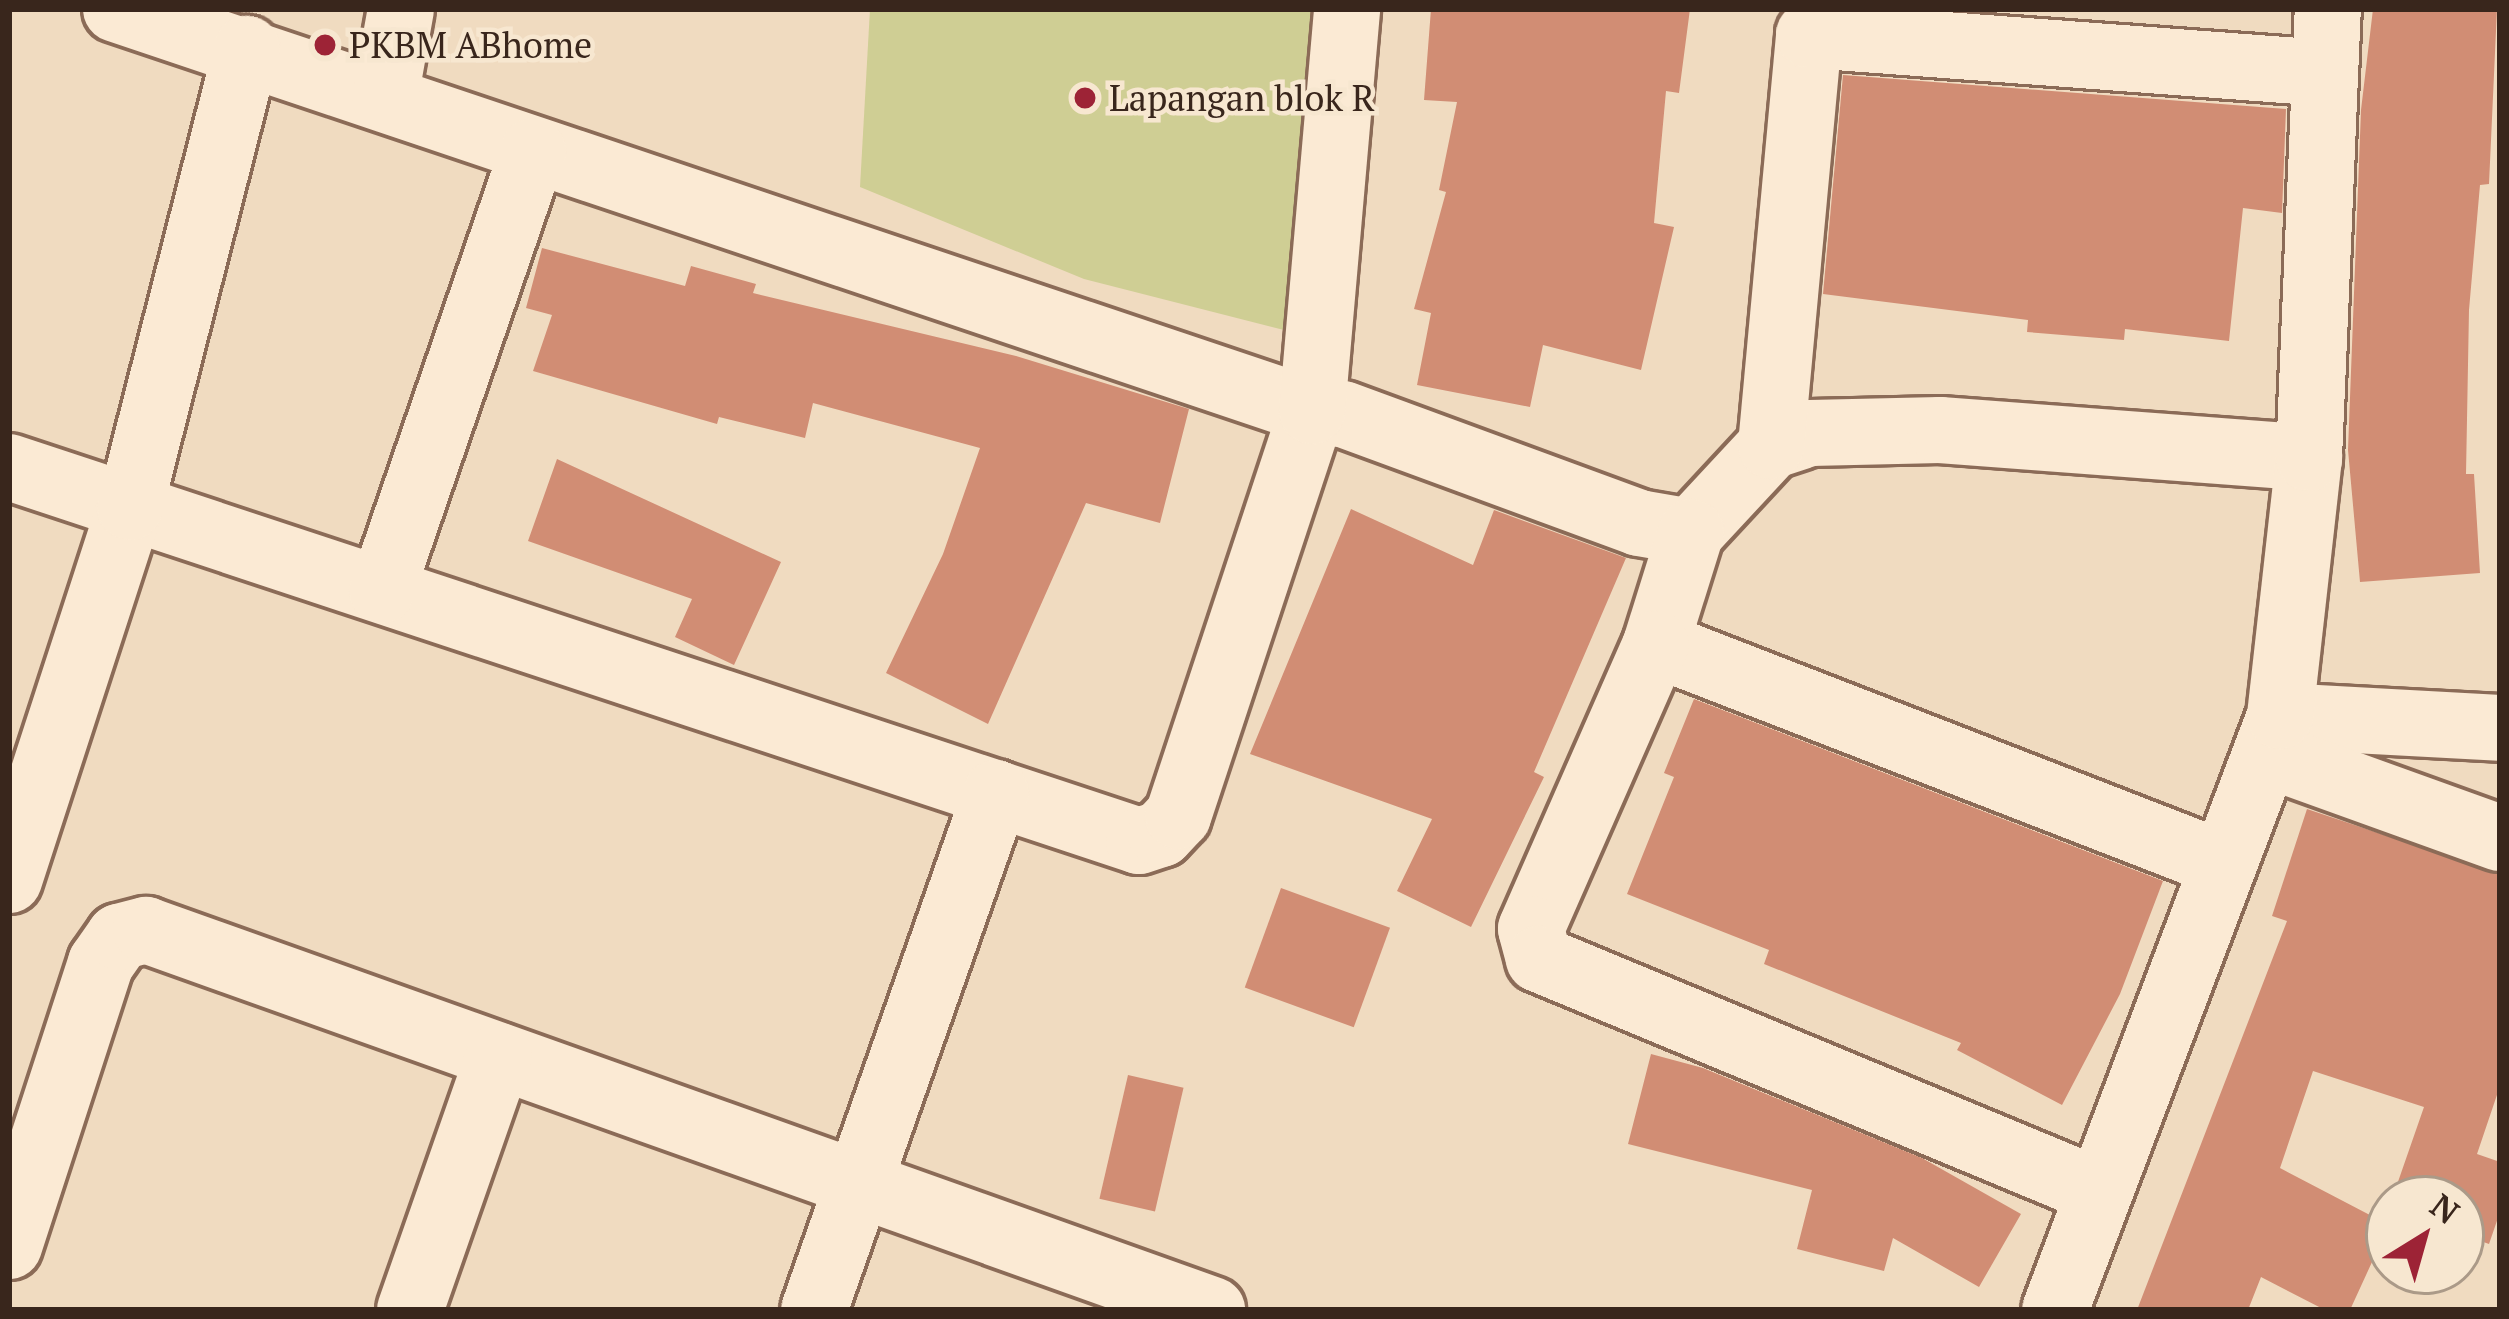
<!DOCTYPE html>
<style>
body{margin:0}
#map{position:relative;width:2509px;height:1319px;overflow:hidden;background:#f0dbc0;font-family:"PT Serif",serif}
div>[style]{position:absolute}
.green>*{inset:0;background:#cfce94}
.building>*{inset:0;background:#d18d74;transform-origin:0 0}
.roads{filter:drop-shadow(3px 0 #8b6b57) drop-shadow(-3px 0 #8b6b57) drop-shadow(0 3px #8b6b57) drop-shadow(0 -3px #8b6b57)}
.minor>*{height:66px;margin:-33px;padding:0 33px;transform-origin:33px;border-radius:33px;background:#fbead4}
.dots>*{width:33px;height:33px;translate:-50% -50%;box-sizing:border-box;border:6px solid #f7e7d0;border-radius:50%}
span{translate:-50% -50%;white-space:nowrap;text-align:center;line-height:1.15;-webkit-text-stroke:9px #f7e7d0;paint-order:stroke}
.poi-label{font-size:36px;color:#39261c}
.left{translate:0 -50%;text-align:left}
.frame{position:absolute;inset:0;border:12px solid #39261c;pointer-events:none}
.north{position:absolute;left:2365px;top:1175px;width:120px;height:120px;box-sizing:border-box;background:#f7e7d0;border:3px solid #ab9a88;border-radius:50%;rotate:37deg;font-size:33px;font-weight:700;line-height:48px;text-align:center;color:#39261c}
.north::after{content:'';display:block;margin:auto;width:42px;height:54px;background:#9d2336;clip-path:polygon(50% 0,100% 100%,50% 72%,0 100%)}
</style>
<div id="map">
<div class="green">
<i style="clip-path:polygon(870px 9px,1313px 9px,1288px 331px,1084px 279px,860px 187px)"></i>
</div>
<div class="building">
<i style="clip-path:polygon(1431px 9px,1690px 9px,1679px 93px,1666px 91px,1654px 223px,1674px 227px,1641px 370px,1543px 345px,1530px 407px,1417px 385px,1431px 313px,1414px 309px,1446px 192px,1439px 190px,1457px 102px,1424px 100px)"></i>
<i style="clip-path:polygon(2373px 9px,2497px 9px,2489px 184px,2480px 185px,2469px 310px,2466px 474px,2474px 474px,2480px 573px,2360px 582px,2348px 450px,2361px 110px)"></i>
<i style="clip-path:polygon(1843px 75px,2286px 109px,2282px 213px,2243px 208px,2229px 341px,2125px 329px,2124px 340px,2027px 332px,2028px 320px,1823px 294px)"></i>
<i style="clip-path:polygon(542px 248px,685px 286px,691px 266px,756px 284px,753px 293px,1016px 356px,1189px 409px,1160px 523px,1086px 503px,988px 724px,886px 673px,943px 554px,980px 448px,813px 403px,805px 438px,719px 417px,717px 424px,533px 371px,552px 315px,526px 308px)"></i>
<i style="clip-path:polygon(557px 459px,781px 562px,734px 665px,675px 637px,692px 599px,528px 541px)"></i>
<i style="clip-path:polygon(1351px 509px,1473px 565px,1494px 510px,1626px 558px,1534px 772px,1544px 777px,1471px 927px,1397px 891px,1432px 819px,1250px 754px)"></i>
<i style="clip-path:polygon(1694px 699px,2163px 881px,2120px 994px,2062px 1105px,1957px 1050px,1961px 1043px,1764px 964px,1769px 950px,1627px 894px,1674px 777px,1664px 773px)"></i>
<i style="clip-path:polygon(2307px 809px,2500px 874px,2500px 1086px,2477px 1154px,2500px 1162px,2500px 1212px,2489px 1244px,2461px 1234px,2461px 1199px,2392px 1199px,2424px 1107px,2313px 1071px,2280px 1168px,2389px 1225px,2350px 1310px,2325px 1310px,2261px 1277px,2248px 1310px,2137px 1310px,2287px 921px,2272px 916px)"></i>
<i style="left:1281px;top:888px;width:116px;height:106px;rotate:20deg"></i>
<i style="clip-path:polygon(1651px 1054px,1703px 1068px,1922px 1158px,2021px 1214px,1979px 1287px,1893px 1238px,1884px 1271px,1797px 1249px,1812px 1190px,1628px 1144px)"></i>
<i style="left:1128px;top:1075px;width:57px;height:127px;rotate:13deg"></i>
</div>
<div class="roads">
<div class="minor">
<i style="left:116px;top:9px;width:1262px;rotate:18.58deg"></i>
<i style="left:1312px;top:411px;width:31px;rotate:6deg"></i>
<i style="left:1343px;top:414px;width:315px;rotate:20.2deg"></i>
<i style="left:1639px;top:523px;width:53px;rotate:9.8deg"></i>
<i style="left:1691px;top:532px;width:117px;rotate:-47.1deg"></i>
<i style="left:1771px;top:446px;width:41px;rotate:-18.4deg"></i>
<i style="left:1810px;top:433px;width:130px;rotate:-1.3deg"></i>
<i style="left:1940px;top:430px;width:370px;rotate:4.3deg"></i>
<i style="left:385px;top:98px;width:90px;rotate:-79.8deg"></i>
<i style="left:1771px;top:446px;width:413px;rotate:-84.7deg"></i>
<i style="left:1809px;top:35px;width:517px;rotate:4.21deg"></i>
<i style="left:9px;top:467px;width:1190px;rotate:18.31deg"></i>
<i style="left:1139px;top:841px;width:23px;rotate:-18deg"></i>
<i style="left:1161px;top:834px;width:25px;rotate:-47deg"></i>
<i style="left:1178px;top:816px;width:427px;rotate:-71.7deg"></i>
<i style="left:1312px;top:411px;width:404px;rotate:-85deg"></i>
<i style="left:1691px;top:532px;width:117px;rotate:107.4deg"></i>
<i style="left:1656px;top:644px;width:608px;rotate:21.21deg"></i>
<i style="left:382px;top:590px;width:464px;rotate:-71deg"></i>
<i style="left:1656px;top:644px;width:311px;rotate:113.7deg"></i>
<i style="left:1531px;top:929px;width:31px;rotate:75deg"></i>
<i style="left:1539px;top:959px;width:607px;rotate:22.55deg"></i>
<i style="left:2280px;top:716px;width:220px;rotate:3.1deg"></i>
<i style="left:2269px;top:755px;width:245px;rotate:19.8deg"></i>
<i style="left:9px;top:880px;width:392px;rotate:-72deg"></i>
<i style="left:130px;top:507px;width:473px;rotate:-75.7deg"></i>
<i style="left:9px;top:1246px;width:298px;rotate:-72deg"></i>
<i style="left:101px;top:963px;width:32px;rotate:-55deg"></i>
<i style="left:119px;top:937px;width:28px;rotate:-15deg"></i>
<i style="left:146px;top:930px;width:1132px;rotate:19.62deg"></i>
<i style="left:410px;top:1310px;width:269px;rotate:-70.7deg"></i>
<i style="left:814px;top:1310px;width:548px;rotate:-70.61deg"></i>
<i style="left:2055px;top:1310px;width:635px;rotate:-69.25deg"></i>
<i style="left:2280px;top:716px;width:260px;rotate:-83.6deg"></i>
<i style="left:2309px;top:458px;width:449px;rotate:-87.6deg"></i>
</div>
</div>
<div class="dots">
<i style="left:325px;top:45px;background:#9d2336"></i>
<i style="left:1085px;top:98px;background:#9d2336"></i>
</div>
<div class="poi-label">
<span class="left" style="left:349px;top:45px">PKBM ABhome</span>
<span class="left" style="left:1109px;top:98px">Lapangan blok R</span>
</div>
<div class="frame"></div>
<div class="north">N</div>
</div>
